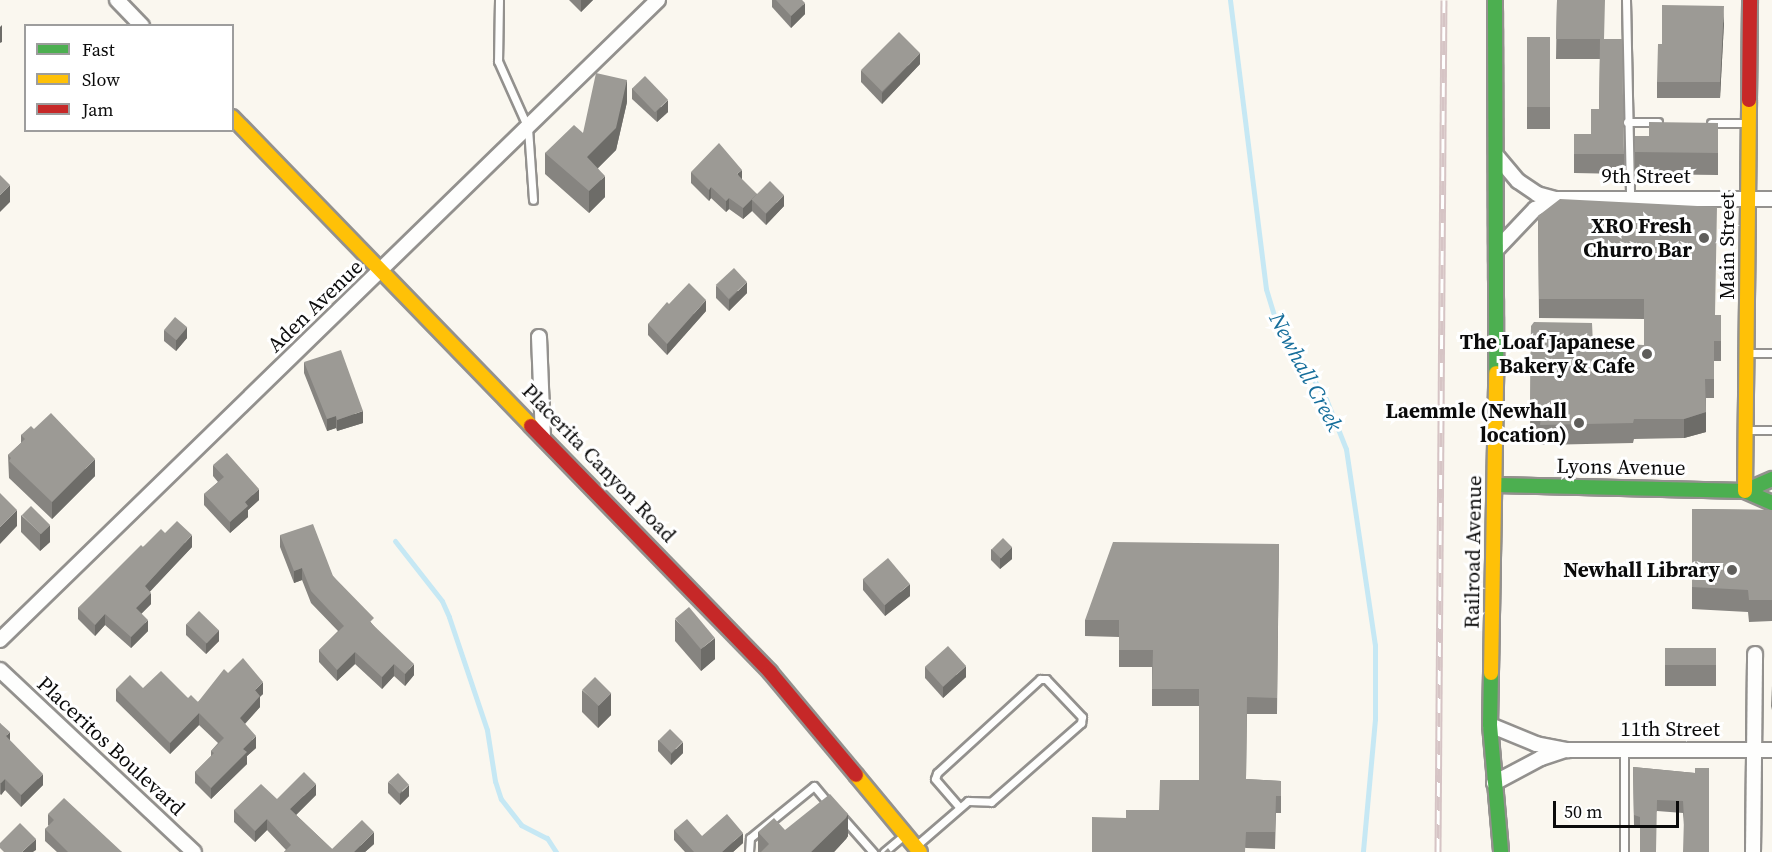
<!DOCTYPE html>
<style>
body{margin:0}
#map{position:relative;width:1772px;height:852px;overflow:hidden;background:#faf7ef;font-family:"Source Serif 4",serif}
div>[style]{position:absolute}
.stream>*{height:5px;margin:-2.5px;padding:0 2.5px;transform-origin:2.5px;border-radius:2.5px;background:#c6e8f4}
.roads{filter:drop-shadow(2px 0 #93918e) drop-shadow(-2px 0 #93918e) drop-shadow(0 2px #93918e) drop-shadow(0 -2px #93918e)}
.lane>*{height:7px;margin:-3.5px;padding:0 3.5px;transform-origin:3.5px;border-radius:3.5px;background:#fefefd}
.street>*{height:14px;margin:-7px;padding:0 7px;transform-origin:7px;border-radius:7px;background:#fefefd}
.fast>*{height:14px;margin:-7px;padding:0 7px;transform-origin:7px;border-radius:7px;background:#4caf50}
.slow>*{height:14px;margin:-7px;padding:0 7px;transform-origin:7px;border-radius:7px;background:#ffc107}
.jam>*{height:14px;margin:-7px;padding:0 7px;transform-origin:7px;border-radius:7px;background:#c62828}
.rail>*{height:7px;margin-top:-3.5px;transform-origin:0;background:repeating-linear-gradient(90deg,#fff 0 14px,#d6c4c5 0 28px);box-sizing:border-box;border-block:2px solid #d6c4c5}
.wall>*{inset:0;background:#868480;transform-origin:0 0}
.shaded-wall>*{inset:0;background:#6d6c68}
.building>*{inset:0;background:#9c9a95;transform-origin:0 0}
.dots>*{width:16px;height:16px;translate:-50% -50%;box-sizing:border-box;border:3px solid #fff;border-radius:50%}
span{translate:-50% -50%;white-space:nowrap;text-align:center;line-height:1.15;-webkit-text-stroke:6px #fff;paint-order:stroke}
.street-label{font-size:21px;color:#0b0b0b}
.poi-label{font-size:21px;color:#0b0b0b;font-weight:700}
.right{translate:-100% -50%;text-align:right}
.water-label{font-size:22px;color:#166e9b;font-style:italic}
.legend{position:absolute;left:24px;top:24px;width:210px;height:108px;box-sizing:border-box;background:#fff;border:2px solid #9d9d9d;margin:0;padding:8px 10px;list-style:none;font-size:18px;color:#0b0b0b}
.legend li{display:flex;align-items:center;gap:12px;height:30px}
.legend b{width:30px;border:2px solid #9d9d9d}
.scale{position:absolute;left:1553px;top:801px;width:126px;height:27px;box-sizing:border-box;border:3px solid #0b0b0b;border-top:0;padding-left:8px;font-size:18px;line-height:21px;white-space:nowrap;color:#0b0b0b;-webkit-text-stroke:4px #fff;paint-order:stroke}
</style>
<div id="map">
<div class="stream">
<i style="left:1230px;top:0;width:291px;rotate:82.9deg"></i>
<i style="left:1266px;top:289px;width:30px;rotate:73deg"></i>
<i style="left:1275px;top:318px;width:96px;rotate:57.8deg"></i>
<i style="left:1326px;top:399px;width:54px;rotate:68.2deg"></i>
<i style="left:1346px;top:449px;width:198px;rotate:81.6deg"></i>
<i style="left:1375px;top:645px;width:74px;rotate:90deg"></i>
<i style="left:1375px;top:719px;width:134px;rotate:95.2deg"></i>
<i style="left:395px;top:541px;width:76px;rotate:51.9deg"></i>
<i style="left:442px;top:601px;width:17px;rotate:66deg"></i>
<i style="left:449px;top:617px;width:119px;rotate:71.4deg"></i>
<i style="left:487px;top:730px;width:52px;rotate:81.1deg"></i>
<i style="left:495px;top:781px;width:19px;rotate:72deg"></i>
<i style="left:501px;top:799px;width:33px;rotate:52deg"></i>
<i style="left:521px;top:825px;width:29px;rotate:27deg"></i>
<i style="left:547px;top:838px;width:17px;rotate:57deg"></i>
</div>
<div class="roads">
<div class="lane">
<i style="left:499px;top:0;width:61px;rotate:90.9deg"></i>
<i style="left:498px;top:61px;width:73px;rotate:65.9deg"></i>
<i style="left:528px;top:128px;width:72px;rotate:86deg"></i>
<i style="left:1626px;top:0;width:196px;rotate:88.8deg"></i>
<i style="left:1627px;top:122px;width:31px"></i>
<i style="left:1711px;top:123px;width:37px"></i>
<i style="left:1747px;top:353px;width:25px"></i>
<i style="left:1748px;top:430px;width:24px"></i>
<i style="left:842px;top:817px;width:47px;rotate:48.5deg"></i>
<i style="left:918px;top:844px;width:66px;rotate:-40.7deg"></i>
<i style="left:968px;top:801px;width:23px;rotate:2deg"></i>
<i style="left:991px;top:802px;width:120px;rotate:-41.3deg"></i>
<i style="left:1081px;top:723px;width:6px;rotate:-81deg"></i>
<i style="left:1082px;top:717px;width:52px;rotate:-133.5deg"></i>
<i style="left:1046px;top:679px;width:6px;rotate:180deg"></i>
<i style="left:1040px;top:679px;width:139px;rotate:137.6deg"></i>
<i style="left:937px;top:773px;width:6px;rotate:108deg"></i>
<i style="left:935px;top:779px;width:37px;rotate:49deg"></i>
<i style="left:749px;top:852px;width:14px;rotate:-86deg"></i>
<i style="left:750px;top:838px;width:82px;rotate:-39.1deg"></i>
<i style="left:814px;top:786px;width:25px;rotate:50deg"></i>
<i style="left:884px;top:852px;width:25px;rotate:-40deg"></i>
<i style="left:1624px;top:852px;width:102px;rotate:-90deg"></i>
</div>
<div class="street">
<i style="left:117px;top:0;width:36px;rotate:46deg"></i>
<i style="left:1496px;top:155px;width:34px;rotate:50deg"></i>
<i style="left:1518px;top:181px;width:23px;rotate:34deg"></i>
<i style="left:1537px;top:194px;width:20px;rotate:15deg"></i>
<i style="left:1556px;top:199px;width:216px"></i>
<i style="left:1497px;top:249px;width:55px;rotate:-46.5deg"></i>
<i style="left:1535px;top:209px;width:23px;rotate:-25deg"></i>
<i style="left:539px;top:337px;width:98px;rotate:87.7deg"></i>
<i style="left:0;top:640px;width:918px;rotate:-44.21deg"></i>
<i style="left:0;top:670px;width:266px;rotate:43.2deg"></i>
<i style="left:1490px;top:725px;width:50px;rotate:22.4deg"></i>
<i style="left:1536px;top:744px;width:33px;rotate:11deg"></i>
<i style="left:1568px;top:750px;width:204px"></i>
<i style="left:1494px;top:783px;width:53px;rotate:-28deg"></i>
<i style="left:1541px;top:758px;width:26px;rotate:-18deg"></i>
<i style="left:1753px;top:852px;width:198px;rotate:-89.4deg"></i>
</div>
<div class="fast">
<i style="left:1495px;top:0;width:373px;rotate:89.8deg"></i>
<i style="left:1496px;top:485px;width:249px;rotate:1.4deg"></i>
<i style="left:1745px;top:491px;width:30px;rotate:24deg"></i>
<i style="left:1745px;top:491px;width:30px;rotate:-24deg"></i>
<i style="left:1491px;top:673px;width:52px;rotate:91.1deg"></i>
<i style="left:1490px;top:725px;width:127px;rotate:85deg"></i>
</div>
<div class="slow">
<i style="left:232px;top:117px;width:430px;rotate:45.9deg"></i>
<i style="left:1745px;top:491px;width:391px;rotate:-89.4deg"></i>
<i style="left:1491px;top:673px;width:300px;rotate:-89deg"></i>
<i style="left:856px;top:775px;width:100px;rotate:50.3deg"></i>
</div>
<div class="jam">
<i style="left:1749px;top:100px;width:100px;rotate:-89.4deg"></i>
<i style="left:531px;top:426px;width:343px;rotate:45.8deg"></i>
<i style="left:770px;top:672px;width:134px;rotate:50.1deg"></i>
</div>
</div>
<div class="rail">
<i style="left:1438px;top:852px;width:852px;rotate:-89.6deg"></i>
</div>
<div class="wall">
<i style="clip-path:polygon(569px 0,593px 0,581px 12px)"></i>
<i style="clip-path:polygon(772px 0,802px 0,805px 14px,791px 28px,772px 7px)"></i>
<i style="clip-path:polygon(1557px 0,1604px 39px,1624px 154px,1624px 174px,1574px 173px,1574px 134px,1591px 134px,1599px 109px,1600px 59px,1556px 59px)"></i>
<i style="clip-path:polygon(1724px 22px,1720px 98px,1657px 98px,1657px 82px)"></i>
<i style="left:1527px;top:37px;width:23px;height:92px"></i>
<i style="clip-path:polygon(920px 64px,882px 104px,861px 82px,861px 71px)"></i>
<i style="clip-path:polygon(632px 88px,668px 112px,657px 122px,632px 99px)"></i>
<i style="clip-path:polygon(627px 102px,616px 150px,598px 168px,605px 197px,589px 213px,545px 174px,545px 153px,583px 133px)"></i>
<i style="clip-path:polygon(1718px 123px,1718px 175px,1635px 174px,1635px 136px,1649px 136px)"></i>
<i style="clip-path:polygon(691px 172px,757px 194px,784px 206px,766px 225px,752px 211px,743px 219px,729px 209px,726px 212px,711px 198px,709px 201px,691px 183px)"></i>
<i style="clip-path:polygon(1538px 216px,1715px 315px,1721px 315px,1721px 361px,1714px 361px,1714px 398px,1706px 398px,1706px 432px,1684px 438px,1634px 439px,1633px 443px,1540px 445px,1540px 436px,1530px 435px,1531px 326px,1593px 344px,1644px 345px,1644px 319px,1539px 318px)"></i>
<i style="clip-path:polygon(716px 286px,747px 293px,729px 311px,716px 298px)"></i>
<i style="clip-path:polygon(706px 311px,667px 355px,648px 335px,648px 324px)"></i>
<i style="clip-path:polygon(164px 330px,187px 338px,176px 351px,164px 341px)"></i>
<i style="clip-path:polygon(304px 362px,363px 423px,337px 431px,336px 428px,327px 431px,304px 373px)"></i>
<i style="clip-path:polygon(34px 429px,95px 476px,52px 519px,9px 478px,8px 455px,21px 443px,21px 435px)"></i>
<i style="clip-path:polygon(213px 465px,259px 500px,248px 510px,248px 517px,230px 533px,204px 505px,204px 494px,218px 482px,213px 476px)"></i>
<i style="clip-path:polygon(1692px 509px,1772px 510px,1772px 621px,1749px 622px,1748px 612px,1692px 609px)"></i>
<i style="clip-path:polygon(21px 515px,50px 542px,40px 551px,21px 532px)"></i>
<i style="clip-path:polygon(165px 533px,192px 547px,150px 591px,151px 604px,141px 614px,148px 631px,131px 648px,105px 625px,95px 636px,78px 619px,78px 608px,143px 547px)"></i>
<i style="clip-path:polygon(280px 535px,333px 576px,414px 675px,405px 686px,394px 676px,382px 689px,355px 664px,337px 681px,319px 662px,319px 650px,338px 631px,311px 603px,302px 580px,294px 583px,280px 547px)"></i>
<i style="clip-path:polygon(1279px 544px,1277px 714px,1247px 714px,1246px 779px,1281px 781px,1281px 813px,1276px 813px,1275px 849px,1246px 848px,1126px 818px,1159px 810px,1199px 780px,1199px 706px,1152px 706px,1152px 667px,1119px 667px,1119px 637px,1085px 636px,1085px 620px)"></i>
<i style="clip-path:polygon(991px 549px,1012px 559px,1000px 569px,991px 560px)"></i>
<i style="clip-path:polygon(863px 579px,910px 596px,885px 616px,863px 590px)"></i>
<i style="clip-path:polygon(675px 619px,715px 659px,701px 671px,675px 641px)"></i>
<i style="clip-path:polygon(186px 624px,219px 641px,206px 654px,186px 635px)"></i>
<i style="left:1665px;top:648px;width:51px;height:38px"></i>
<i style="clip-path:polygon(925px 667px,966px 677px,943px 698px,925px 678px)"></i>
<i style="clip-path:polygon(228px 673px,263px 694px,260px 696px,260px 707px,245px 724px,256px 748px,247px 756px,247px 764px,211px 799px,195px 783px,195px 772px,211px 756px,211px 751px,218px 743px,199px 725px,170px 754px,116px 701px,116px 689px,143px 688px,188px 698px,198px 702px)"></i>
<i style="clip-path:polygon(1772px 686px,1772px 710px,1771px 706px)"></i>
<i style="clip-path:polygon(582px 690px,611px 715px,598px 728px,582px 712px)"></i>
<i style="clip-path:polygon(0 723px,10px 741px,43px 785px,21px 807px,5px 790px,1px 795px,0 794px)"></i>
<i style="clip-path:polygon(658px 740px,683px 753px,671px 765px,658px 751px)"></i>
<i style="clip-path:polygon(1633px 767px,1695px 773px,1709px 768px,1684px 825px,1683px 813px,1657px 811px,1640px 828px,1634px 826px)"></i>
<i style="clip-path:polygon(388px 782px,409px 796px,400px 805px,388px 793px)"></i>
<i style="clip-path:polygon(316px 795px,296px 815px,332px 849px,374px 844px,365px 852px,284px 852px,286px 850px,267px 830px,255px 842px,234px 822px,234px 810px,277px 799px)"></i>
<i style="clip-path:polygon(48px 814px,122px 852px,57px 852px,45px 841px,45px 829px,49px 826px,48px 825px)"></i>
<i style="clip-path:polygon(674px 830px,702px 836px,743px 843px,733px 852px,685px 852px,674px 840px)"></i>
<i style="clip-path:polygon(785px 830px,848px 836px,846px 839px,834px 852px,758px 852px,758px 832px)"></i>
</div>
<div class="shaded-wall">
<i style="clip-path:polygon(581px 0,593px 0,581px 12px)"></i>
<i style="clip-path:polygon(805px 3px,805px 14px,791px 28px,791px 16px)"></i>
<i style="clip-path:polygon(1724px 6px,1724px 22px,1720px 98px,1720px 82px)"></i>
<i style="clip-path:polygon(2px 25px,2px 42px,0 43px,0 27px)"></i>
<i style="clip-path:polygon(920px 53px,920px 64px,882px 104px,882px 93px)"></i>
<i style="clip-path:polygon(627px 80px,627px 102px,616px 150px,587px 179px,587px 157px)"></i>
<i style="clip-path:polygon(668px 100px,668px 112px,657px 122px,657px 111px)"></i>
<i style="clip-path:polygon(742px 170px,742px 181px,737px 174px)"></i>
<i style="clip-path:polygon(605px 176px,605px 197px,589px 213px,589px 191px)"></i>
<i style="clip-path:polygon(10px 185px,10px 202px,0 212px,0 195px)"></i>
<i style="clip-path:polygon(711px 187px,711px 198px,709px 201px,709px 190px)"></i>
<i style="clip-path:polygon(757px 194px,752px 200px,752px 211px,743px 219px,743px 208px)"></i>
<i style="clip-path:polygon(784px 195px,784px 206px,766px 225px,766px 214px)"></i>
<i style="clip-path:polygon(729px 198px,729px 209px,726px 212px,726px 201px)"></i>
<i style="clip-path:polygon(747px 282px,747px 293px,729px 311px,729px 300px)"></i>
<i style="clip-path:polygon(706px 300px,706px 311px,667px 355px,667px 344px)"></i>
<i style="clip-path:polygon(187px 327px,187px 338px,176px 351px,176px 339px)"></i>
<i style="clip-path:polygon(363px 411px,363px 423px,337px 431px,337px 420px)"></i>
<i style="clip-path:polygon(1706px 412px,1706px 432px,1684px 438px,1684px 419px)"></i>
<i style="clip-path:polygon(336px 416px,336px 428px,327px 431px,327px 419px)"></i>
<i style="clip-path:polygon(95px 459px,95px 476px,52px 519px,52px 502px)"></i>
<i style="clip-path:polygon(259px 489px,259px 500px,248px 510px,248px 517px,230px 533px,230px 522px,245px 502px)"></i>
<i style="clip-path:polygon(17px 510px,17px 526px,0 544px,0 527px)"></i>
<i style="clip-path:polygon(50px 525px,50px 542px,40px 551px,40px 534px)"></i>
<i style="clip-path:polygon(192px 535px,192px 547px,145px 597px,145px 586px)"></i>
<i style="clip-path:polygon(1012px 547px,1012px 559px,1000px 569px,1000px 558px)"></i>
<i style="clip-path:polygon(302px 568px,302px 580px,294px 583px,294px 571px)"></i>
<i style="clip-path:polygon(910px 584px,910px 596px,885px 616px,885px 605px)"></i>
<i style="clip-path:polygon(151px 593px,151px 604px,136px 619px,136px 608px)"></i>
<i style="clip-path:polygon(105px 614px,105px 625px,95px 636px,95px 625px)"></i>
<i style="clip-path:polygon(148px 620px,148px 631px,131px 648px,131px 637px)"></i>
<i style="clip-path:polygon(219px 630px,219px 641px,206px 654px,206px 643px)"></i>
<i style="clip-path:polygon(715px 638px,715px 659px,701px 671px,701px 649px)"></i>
<i style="clip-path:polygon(355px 652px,355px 664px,337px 681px,337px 670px)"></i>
<i style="clip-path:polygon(394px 664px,394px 676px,382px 689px,382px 677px)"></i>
<i style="clip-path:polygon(414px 664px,414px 675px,405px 686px,405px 674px)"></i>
<i style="clip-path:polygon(966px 666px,966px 677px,943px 698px,943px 687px)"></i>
<i style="clip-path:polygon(263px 682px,263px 694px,255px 702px,255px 690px)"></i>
<i style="clip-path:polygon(611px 693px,611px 715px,598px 728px,598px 706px)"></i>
<i style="clip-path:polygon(260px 696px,260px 707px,240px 729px,240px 718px)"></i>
<i style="clip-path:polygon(199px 713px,199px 725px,170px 754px,170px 743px)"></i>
<i style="clip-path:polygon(10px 732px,10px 744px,6px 736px)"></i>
<i style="clip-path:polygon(256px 736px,256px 748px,247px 756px,247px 764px,211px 799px,211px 788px,243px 749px)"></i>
<i style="clip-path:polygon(683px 742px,683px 753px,671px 765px,671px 754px)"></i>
<i style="clip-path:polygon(43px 774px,43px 785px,21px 807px,21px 795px)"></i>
<i style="clip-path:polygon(5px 779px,5px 790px,1px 795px,1px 783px)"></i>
<i style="clip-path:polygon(316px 784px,316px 795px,290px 821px,290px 809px)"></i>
<i style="clip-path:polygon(409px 785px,409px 796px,400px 805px,400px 794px)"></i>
<i style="clip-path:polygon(848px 814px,848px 836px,846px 839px,834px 852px,811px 852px)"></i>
<i style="clip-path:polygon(267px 819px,267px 830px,255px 842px,255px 831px)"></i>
<i style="clip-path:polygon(374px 832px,374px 844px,365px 852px,354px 852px)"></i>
<i style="clip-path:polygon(743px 833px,743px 843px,733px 852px,722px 852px)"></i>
<i style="clip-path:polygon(36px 839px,36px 850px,33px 852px,22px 852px)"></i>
</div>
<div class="building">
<i style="clip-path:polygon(776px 0,802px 0,805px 3px,791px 16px)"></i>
<i style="clip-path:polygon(1557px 0,1605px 0,1604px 39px,1622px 39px,1624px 154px,1574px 154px,1574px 134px,1591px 134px,1591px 109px,1599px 109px,1600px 39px,1556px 39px)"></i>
<i style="clip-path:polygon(1662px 5px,1724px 6px,1720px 82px,1657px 82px,1658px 44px,1662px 44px)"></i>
<i style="left:899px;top:32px;width:30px;height:54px;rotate:45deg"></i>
<i style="left:1527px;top:37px;width:23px;height:70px"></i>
<i style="clip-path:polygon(596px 73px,627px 80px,616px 128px,587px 157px,605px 176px,589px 191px,545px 153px,574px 125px,583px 133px)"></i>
<i style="left:645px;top:76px;width:33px;height:18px;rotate:46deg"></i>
<i style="clip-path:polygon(1649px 122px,1718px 123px,1718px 153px,1635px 152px,1635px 136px,1649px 136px)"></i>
<i style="clip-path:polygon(719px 143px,742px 170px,737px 174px,757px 194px,743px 208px,729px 198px,726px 201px,711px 187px,709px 190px,691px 172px)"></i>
<i style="clip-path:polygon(0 175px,10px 185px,0 195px)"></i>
<i style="left:770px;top:181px;width:20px;height:26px;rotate:45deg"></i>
<i style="clip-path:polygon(1560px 199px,1717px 207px,1715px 315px,1721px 315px,1721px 341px,1714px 341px,1714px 379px,1705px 379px,1706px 412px,1684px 419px,1634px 419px,1633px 423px,1540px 425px,1541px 416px,1530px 415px,1531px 326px,1534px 322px,1592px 323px,1593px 344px,1644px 345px,1644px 299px,1539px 299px,1538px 216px)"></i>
<i style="left:734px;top:268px;width:19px;height:25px;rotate:47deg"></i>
<i style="clip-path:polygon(689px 283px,706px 300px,667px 344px,648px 324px,667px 302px,669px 304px)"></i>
<i style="left:175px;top:317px;width:16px;height:17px;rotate:40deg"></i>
<i style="clip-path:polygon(341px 350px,363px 411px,337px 420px,336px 416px,327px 419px,304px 362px)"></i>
<i style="clip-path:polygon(51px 413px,95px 459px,52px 502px,9px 461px,11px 458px,8px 455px,25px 439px,21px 435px,31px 426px,34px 429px)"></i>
<i style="clip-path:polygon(227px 453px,259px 489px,245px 502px,248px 506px,230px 522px,204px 494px,224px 477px,213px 465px)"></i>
<i style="clip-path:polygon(0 493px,17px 510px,0 527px)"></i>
<i style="left:31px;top:506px;width:27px;height:13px;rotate:45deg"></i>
<i style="clip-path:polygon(1692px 509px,1772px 510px,1772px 600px,1749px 600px,1748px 590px,1692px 587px)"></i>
<i style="clip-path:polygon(177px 521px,192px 535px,145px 586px,151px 593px,136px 608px,148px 620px,131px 637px,105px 614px,95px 625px,78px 608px,141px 545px,143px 547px,161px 529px,165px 533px)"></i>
<i style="clip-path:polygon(313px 524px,333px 576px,374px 618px,370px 622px,414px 664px,405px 674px,394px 664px,382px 677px,355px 652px,337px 670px,319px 650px,344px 626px,311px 591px,302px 568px,294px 571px,280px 535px)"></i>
<i style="left:1003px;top:538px;width:13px;height:16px;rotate:45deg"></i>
<i style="clip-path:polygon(1113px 542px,1279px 544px,1277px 698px,1247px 697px,1246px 779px,1281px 781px,1281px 796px,1276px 796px,1275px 832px,1246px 832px,1245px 852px,1092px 852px,1092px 817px,1126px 818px,1126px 810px,1159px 810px,1160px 780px,1199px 780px,1199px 689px,1152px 689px,1153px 650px,1119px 650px,1119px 620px,1085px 620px)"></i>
<i style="left:888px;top:558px;width:34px;height:33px;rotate:50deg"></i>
<i style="left:689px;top:607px;width:40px;height:18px;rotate:50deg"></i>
<i style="left:199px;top:611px;width:28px;height:18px;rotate:44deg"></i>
<i style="left:948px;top:646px;width:27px;height:31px;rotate:48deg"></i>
<i style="left:1665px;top:648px;width:51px;height:17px"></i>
<i style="clip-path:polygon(243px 658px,263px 682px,255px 690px,260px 696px,240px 718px,256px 736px,243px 749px,247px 752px,211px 788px,195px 772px,214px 753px,211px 751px,224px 738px,199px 713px,170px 743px,116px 689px,130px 675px,143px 688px,161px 671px,188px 698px,191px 695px,198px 702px,224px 669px,228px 673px)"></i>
<i style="left:595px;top:677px;width:23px;height:18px;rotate:45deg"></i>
<i style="clip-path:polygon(0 723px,10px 732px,6px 736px,43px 774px,21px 795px,5px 779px,1px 783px,0 783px)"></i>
<i style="left:670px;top:729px;width:18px;height:16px;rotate:45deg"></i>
<i style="clip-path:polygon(1633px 767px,1695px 773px,1695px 768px,1709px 768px,1709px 852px,1683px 852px,1684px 818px,1683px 801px,1657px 800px,1656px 852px,1640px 852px,1640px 817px,1634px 815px)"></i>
<i style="clip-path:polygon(304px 772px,316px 784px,290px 809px,332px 849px,362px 820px,374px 832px,354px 852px,284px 852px,291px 845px,267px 819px,255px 831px,234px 810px,261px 784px,277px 799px)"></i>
<i style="left:398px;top:773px;width:16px;height:13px;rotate:47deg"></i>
<i style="clip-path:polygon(830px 794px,848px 814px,846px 818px,811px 852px,761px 852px,769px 844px,758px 832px,774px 818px,785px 830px)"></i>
<i style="clip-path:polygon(64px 798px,122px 852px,68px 852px,45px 829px,54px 820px,48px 814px)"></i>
<i style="clip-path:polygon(727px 814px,743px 833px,722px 852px,694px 852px,674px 830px,687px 819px,702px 836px)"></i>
<i style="clip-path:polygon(20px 823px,36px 839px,22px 852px,4px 852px,0 848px,0 843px)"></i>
<i style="clip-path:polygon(888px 848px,891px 852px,884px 852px)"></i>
</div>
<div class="dots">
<i style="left:1704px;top:238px;background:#5f5e5b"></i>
<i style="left:1647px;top:354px;background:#5f5e5b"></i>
<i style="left:1579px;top:423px;background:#5f5e5b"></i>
<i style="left:1732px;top:570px;background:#5f5e5b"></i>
</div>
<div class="street-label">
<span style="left:1646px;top:176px">9th Street</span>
<span style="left:1727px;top:246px;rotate:-90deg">Main Street</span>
<span style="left:315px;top:306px;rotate:-44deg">Aden Avenue</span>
<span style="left:599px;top:463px;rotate:46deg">Placerita Canyon Road</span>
<span style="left:1621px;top:467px;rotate:1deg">Lyons Avenue</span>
<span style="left:1473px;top:552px;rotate:-89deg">Railroad Avenue</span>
<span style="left:1670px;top:729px">11th Street</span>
<span style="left:111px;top:746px;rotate:43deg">Placeritos Boulevard</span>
</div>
<div class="poi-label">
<span class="right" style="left:1692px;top:238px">XRO Fresh<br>Churro Bar</span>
<span class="right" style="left:1635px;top:354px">The Loaf Japanese<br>Bakery &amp; Cafe</span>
<span class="right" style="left:1567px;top:423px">Laemmle (Newhall<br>location)</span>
<span class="right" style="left:1720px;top:570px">Newhall Library</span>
</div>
<div class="water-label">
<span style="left:1306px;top:372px;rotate:62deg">Newhall Creek</span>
</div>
<ul class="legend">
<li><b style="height:8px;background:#4caf50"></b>Fast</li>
<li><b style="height:8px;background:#ffc107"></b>Slow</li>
<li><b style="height:8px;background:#c62828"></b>Jam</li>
</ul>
<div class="scale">50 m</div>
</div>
